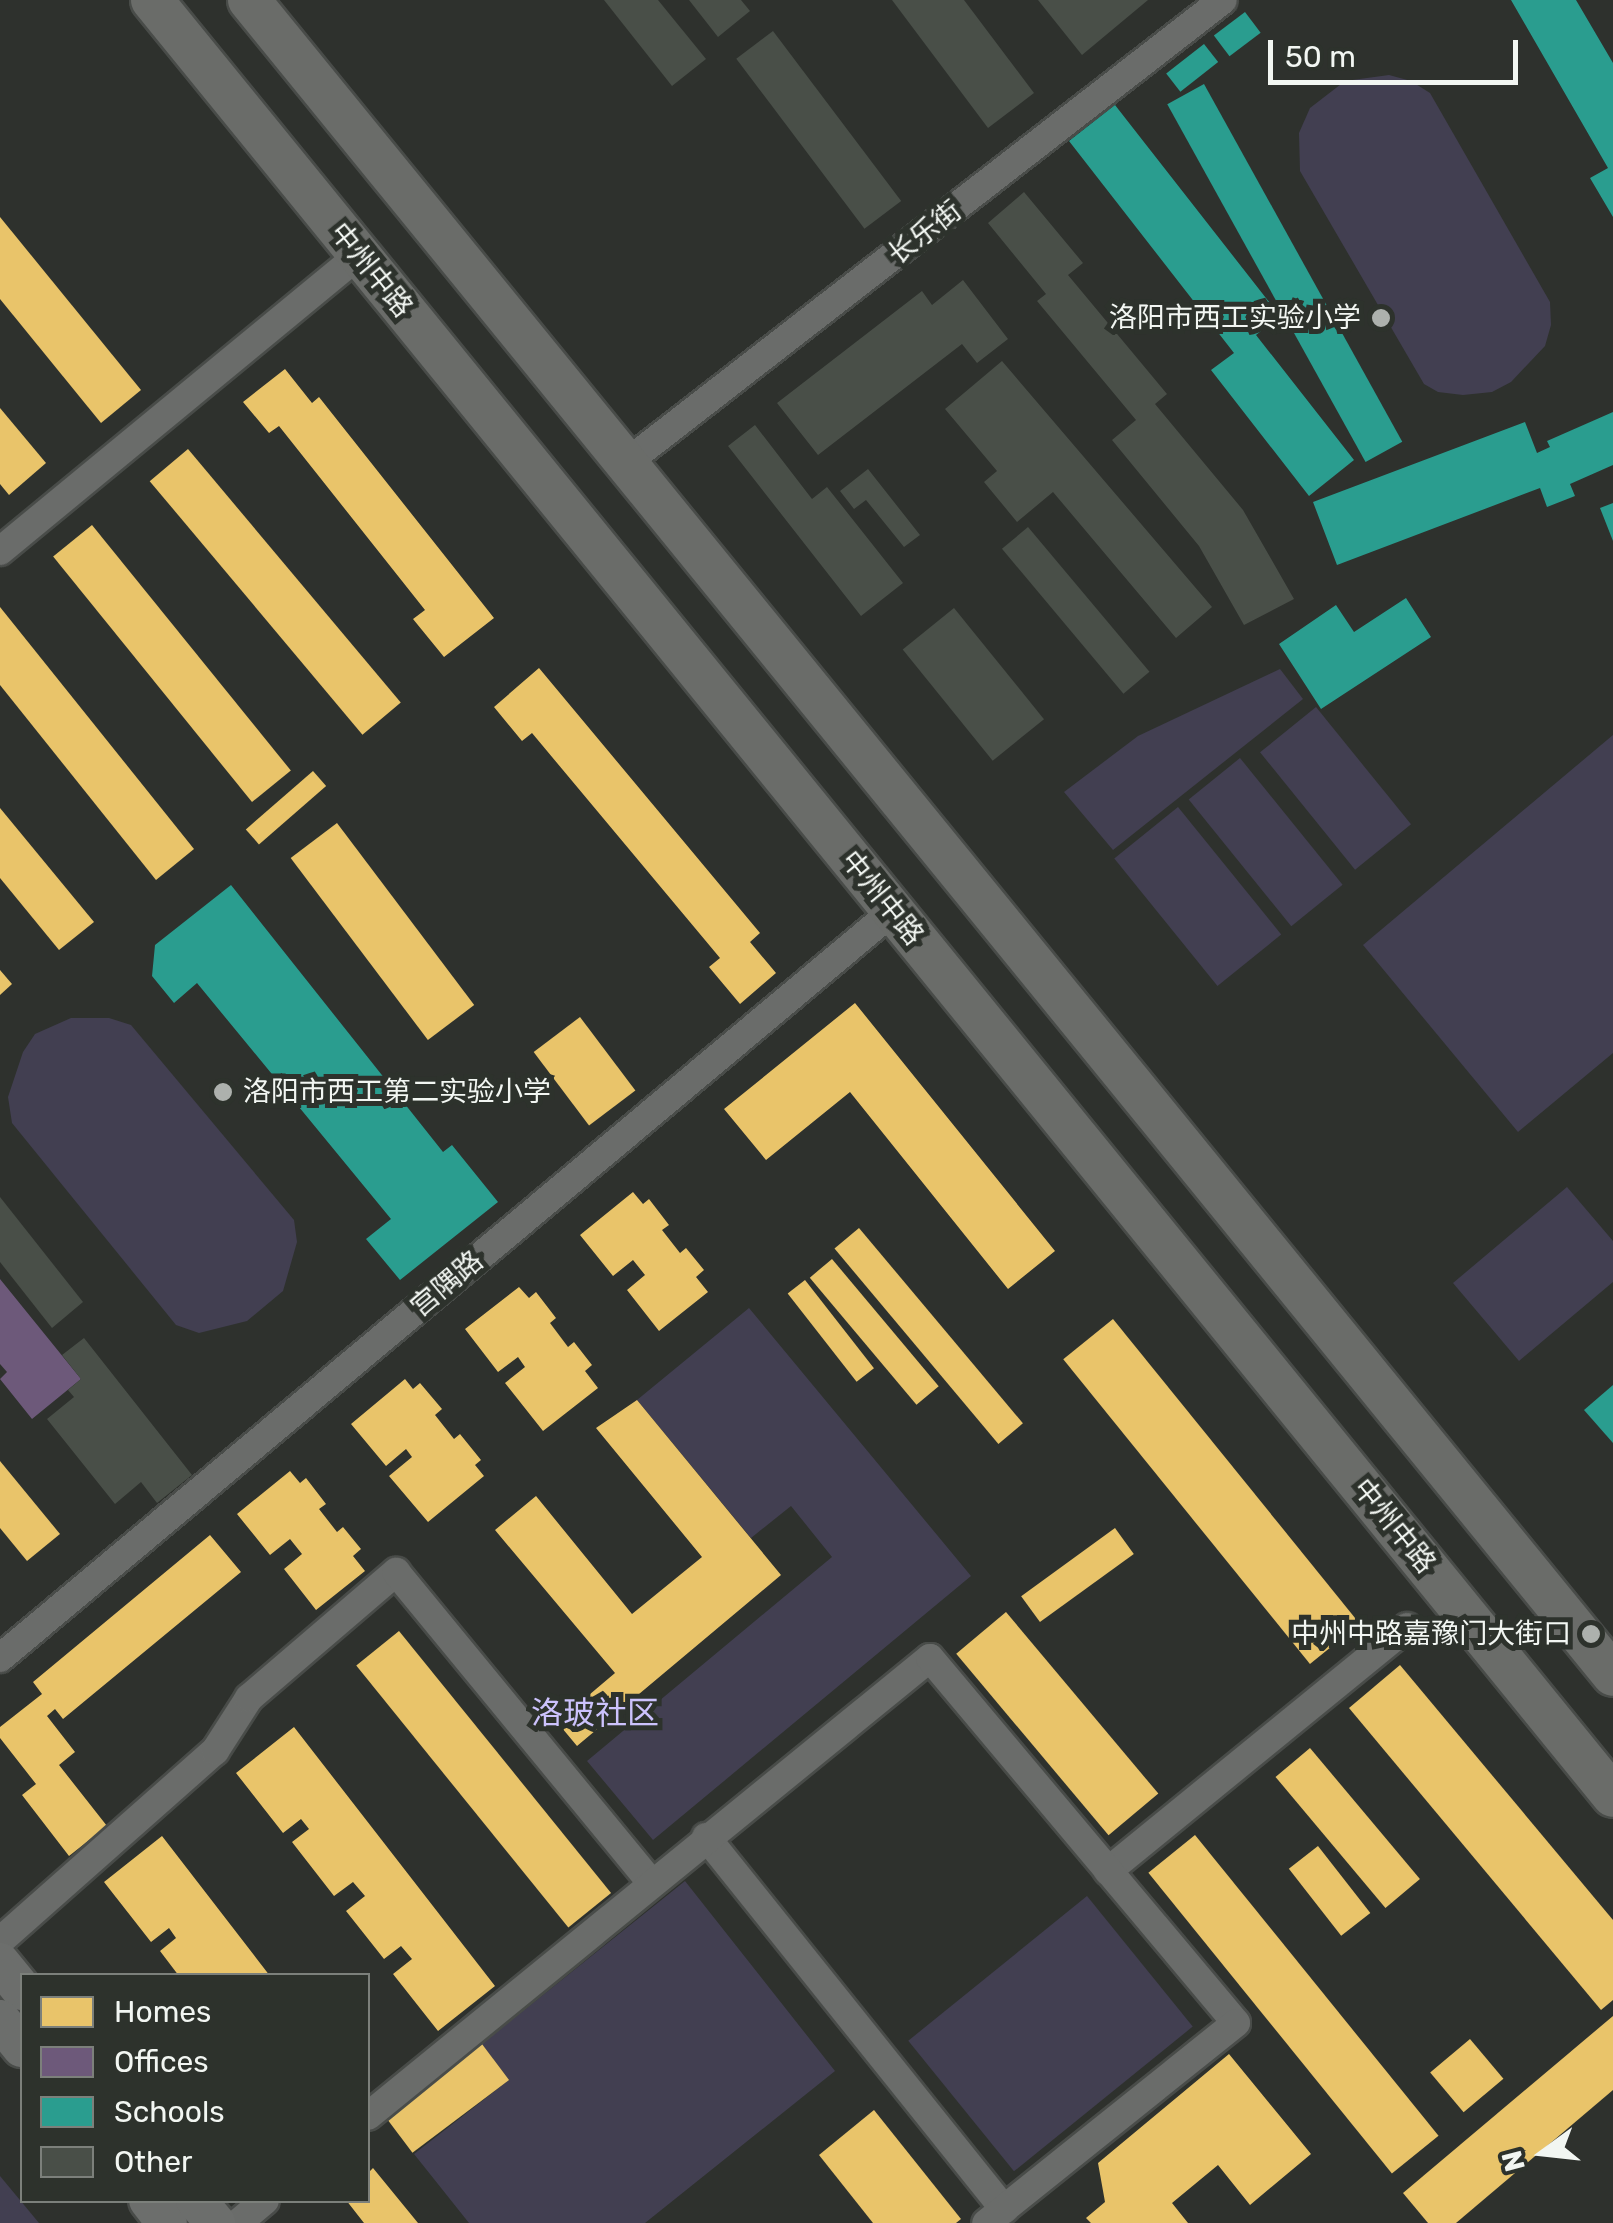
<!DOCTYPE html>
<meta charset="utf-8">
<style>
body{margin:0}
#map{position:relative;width:1613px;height:2223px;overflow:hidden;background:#2e312d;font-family:Rubik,"Noto Sans SC",sans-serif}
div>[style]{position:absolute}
.green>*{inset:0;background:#423f51;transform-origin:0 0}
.homes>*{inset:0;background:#e9c46a;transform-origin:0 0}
.offices>*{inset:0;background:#6d597a}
.schools>*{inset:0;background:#2a9d8f;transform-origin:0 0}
.building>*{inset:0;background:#494f48;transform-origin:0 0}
.roads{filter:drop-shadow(2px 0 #494c49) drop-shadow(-2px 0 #494c49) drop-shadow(0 2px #494c49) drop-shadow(0 -2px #494c49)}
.minor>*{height:28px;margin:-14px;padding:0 14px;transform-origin:14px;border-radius:14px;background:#6a6c6a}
.secondary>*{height:40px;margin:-20px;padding:0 20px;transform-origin:20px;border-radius:20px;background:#6c6e6c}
.primary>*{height:42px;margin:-21px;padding:0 21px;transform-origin:21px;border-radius:21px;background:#6a6c69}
.dots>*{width:28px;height:28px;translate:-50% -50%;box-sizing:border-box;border:5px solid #2d322c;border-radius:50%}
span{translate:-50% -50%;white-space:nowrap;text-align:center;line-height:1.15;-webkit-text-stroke:10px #2d322c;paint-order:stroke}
.street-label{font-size:28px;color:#f2f6f2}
.poi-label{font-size:28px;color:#f2f6f2}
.right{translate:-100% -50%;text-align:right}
.left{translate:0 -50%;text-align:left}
.quarter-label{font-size:32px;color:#ccc2fc}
.legend{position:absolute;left:20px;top:1973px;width:350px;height:230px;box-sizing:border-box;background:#2d322c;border:2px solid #7c807b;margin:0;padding:12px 18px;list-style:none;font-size:30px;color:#f2f6f2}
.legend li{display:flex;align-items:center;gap:20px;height:50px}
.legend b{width:50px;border:2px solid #7c807b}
.north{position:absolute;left:1493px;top:2103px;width:100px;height:100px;-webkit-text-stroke:8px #2d322c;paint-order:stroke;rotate:255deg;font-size:28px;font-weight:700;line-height:40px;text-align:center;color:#f2f6f2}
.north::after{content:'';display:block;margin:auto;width:35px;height:45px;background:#f2f6f2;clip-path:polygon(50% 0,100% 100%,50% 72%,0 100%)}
.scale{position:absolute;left:1268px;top:40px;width:250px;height:45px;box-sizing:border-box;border:5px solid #f2f6f2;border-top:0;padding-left:12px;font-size:30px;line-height:35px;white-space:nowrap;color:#f2f6f2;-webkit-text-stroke:8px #2d322c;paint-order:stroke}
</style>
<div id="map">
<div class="green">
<i style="clip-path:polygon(1389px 75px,1411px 81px,1430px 93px,1550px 302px,1551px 325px,1545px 346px,1511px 382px,1492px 392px,1463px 395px,1438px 392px,1424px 384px,1300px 171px,1299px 133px,1310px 108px,1345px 81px)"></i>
<i style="clip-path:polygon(1280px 669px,1303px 699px,1113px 850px,1064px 792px,1138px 736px)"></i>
<i style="left:1316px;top:707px;width:151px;height:72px;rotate:51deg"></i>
<i style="clip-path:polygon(1613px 735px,1613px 1053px,1518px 1132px,1363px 945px)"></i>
<i style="left:1240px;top:758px;width:163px;height:66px;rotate:51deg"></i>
<i style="left:1178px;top:807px;width:164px;height:82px;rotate:51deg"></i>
<i style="clip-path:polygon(71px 1018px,109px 1018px,131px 1025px,294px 1220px,297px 1242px,283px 1291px,247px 1321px,199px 1333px,176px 1325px,12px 1123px,8px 1097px,23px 1052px,35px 1034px)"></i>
<i style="clip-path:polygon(1567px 1187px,1613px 1241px,1613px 1282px,1519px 1361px,1453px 1283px)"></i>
<i style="clip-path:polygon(749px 1308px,971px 1576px,653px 1840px,587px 1761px,832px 1557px,791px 1506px,751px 1538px,637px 1400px)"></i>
<i style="clip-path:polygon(685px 1881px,835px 2071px,645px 2223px,469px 2223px,414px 2154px,509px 2080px,482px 2044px)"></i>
<i style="left:1087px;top:1896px;width:168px;height:230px;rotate:51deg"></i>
<i style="clip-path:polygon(0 2176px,39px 2223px,0 2223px)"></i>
</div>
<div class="homes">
<i style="clip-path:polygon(0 217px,141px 390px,101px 423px,0 299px)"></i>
<i style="clip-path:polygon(285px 369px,312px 403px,319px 397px,494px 618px,444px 657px,413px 619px,425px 610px,279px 426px,269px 433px,243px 402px)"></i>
<i style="clip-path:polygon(0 408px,46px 463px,9px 495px,0 484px)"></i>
<i style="left:188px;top:449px;width:331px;height:50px;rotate:50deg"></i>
<i style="left:92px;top:525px;width:316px;height:50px;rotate:51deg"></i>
<i style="clip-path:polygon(0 607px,194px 849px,156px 880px,0 685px)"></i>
<i style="clip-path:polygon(539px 668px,760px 933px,750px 942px,776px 973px,740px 1004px,709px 967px,720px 958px,532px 733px,522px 741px,494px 707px)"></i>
<i style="left:313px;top:771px;width:20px;height:89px;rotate:49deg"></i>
<i style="clip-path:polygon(0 808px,94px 922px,59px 950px,0 878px)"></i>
<i style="left:337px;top:823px;width:228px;height:58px;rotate:53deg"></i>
<i style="clip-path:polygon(0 970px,12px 984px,0 995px)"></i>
<i style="clip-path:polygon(855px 1003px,1055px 1251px,1008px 1289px,850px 1092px,766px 1160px,724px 1109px)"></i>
<i style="left:580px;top:1017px;width:92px;height:58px;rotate:53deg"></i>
<i style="clip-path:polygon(633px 1192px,643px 1204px,649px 1199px,669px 1225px,662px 1230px,680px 1253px,686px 1248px,704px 1270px,696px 1277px,708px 1292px,659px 1331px,627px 1290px,645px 1275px,633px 1260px,613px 1276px,580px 1235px)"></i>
<i style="left:859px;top:1228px;width:255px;height:32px;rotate:50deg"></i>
<i style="left:832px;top:1259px;width:166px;height:29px;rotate:50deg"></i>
<i style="left:805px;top:1280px;width:112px;height:22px;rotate:52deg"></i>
<i style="clip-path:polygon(519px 1287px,529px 1298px,536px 1292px,556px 1318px,550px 1323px,568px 1347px,574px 1342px,592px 1365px,585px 1371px,598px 1388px,543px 1431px,505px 1383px,525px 1367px,518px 1357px,498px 1372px,465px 1329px)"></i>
<i style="left:1113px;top:1319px;width:392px;height:64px;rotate:51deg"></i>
<i style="clip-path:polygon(405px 1379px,413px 1389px,420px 1383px,442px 1409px,435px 1415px,454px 1439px,460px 1434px,481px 1460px,475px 1465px,484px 1476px,428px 1522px,389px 1476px,412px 1457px,406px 1449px,386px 1466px,351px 1424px)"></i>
<i style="clip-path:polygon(637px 1400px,781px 1575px,577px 1746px,557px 1722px,615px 1673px,495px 1530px,536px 1496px,632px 1614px,702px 1557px,596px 1428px)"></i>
<i style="clip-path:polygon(0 1461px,60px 1534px,27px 1561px,0 1528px)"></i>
<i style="clip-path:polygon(290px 1471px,300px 1483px,306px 1478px,326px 1504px,319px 1509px,337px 1532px,343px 1527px,361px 1549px,353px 1556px,365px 1571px,316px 1610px,284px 1569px,302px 1554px,290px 1539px,270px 1555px,237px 1514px)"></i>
<i style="left:1115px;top:1528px;width:32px;height:116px;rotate:54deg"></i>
<i style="clip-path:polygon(210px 1535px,241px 1572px,63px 1719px,55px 1709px,47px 1716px,75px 1752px,59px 1765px,107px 1826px,69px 1856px,22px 1795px,36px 1784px,0 1738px,0 1727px,42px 1694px,33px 1682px)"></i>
<i style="left:1006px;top:1612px;width:237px;height:65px;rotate:50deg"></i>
<i style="left:399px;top:1631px;width:337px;height:55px;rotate:51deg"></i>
<i style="clip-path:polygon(1400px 1665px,1613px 1920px,1613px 2000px,1601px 2010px,1349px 1708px)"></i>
<i style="clip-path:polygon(294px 1727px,495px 1986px,438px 2031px,393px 1974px,412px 1959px,401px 1946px,384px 1959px,346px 1911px,365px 1896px,353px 1882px,334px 1896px,292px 1842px,309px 1829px,301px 1819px,283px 1833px,236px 1773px)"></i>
<i style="left:1310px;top:1748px;width:171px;height:45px;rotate:50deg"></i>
<i style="left:1195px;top:1835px;width:387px;height:60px;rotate:51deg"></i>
<i style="clip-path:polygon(162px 1836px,270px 1976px,179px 1976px,160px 1951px,176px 1938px,169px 1928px,151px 1942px,104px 1882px)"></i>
<i style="left:1318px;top:1846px;width:85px;height:37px;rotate:52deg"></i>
<i style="clip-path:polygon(1613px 2016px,1613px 2090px,1456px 2223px,1428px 2223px,1403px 2193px)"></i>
<i style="left:1470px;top:2039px;width:52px;height:52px;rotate:50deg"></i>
<i style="left:482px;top:2044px;width:45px;height:121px;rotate:53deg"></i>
<i style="clip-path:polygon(1229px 2054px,1311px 2154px,1250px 2205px,1218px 2165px,1172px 2203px,1188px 2223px,1091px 2223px,1086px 2218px,1105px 2202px,1098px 2163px)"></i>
<i style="clip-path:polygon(874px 2110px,961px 2219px,956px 2223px,873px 2223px,819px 2155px)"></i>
<i style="clip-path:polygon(373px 2168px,418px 2223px,364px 2223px,346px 2200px,368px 2200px,368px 2173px)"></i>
</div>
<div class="offices">
<i style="clip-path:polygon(0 1279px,81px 1379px,32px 1419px,0 1379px,7px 1372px,0 1364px)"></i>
</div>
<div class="schools">
<i style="clip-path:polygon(1511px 0,1576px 0,1613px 63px,1613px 217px,1590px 178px,1608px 168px)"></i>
<i style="left:1245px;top:12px;width:26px;height:39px;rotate:53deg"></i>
<i style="left:1204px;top:44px;width:23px;height:48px;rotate:52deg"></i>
<i style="left:1204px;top:84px;width:409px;height:42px;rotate:61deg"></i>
<i style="clip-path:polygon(1115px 105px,1280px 316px,1256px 335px,1354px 460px,1309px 496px,1211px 370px,1234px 353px,1069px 141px)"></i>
<i style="clip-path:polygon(1613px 412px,1613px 465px,1570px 484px,1575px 496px,1547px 507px,1540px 488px,1337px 565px,1313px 502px,1525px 422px,1537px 453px,1550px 447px,1547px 441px)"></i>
<i style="clip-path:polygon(1613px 503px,1613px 541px,1600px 508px)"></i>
<i style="clip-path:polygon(1406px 598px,1431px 637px,1321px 709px,1279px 644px,1336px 605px,1354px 632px)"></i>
<i style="clip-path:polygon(231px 885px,443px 1152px,452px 1145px,498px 1202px,400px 1280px,366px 1239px,391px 1219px,197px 983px,174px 1003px,152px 976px,155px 945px)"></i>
<i style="clip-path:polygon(1613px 1385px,1613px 1443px,1584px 1410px)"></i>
</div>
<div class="building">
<i style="clip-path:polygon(604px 0,658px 0,706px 59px,672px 86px)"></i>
<i style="clip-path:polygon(689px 0,741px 0,750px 11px,718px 37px)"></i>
<i style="clip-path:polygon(892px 0,964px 0,1034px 93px,988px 128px)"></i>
<i style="clip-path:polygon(1038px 0,1148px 0,1082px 55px)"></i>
<i style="left:773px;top:31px;width:213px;height:46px;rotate:53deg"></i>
<i style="clip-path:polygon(1024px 192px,1083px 263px,1068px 275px,1167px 394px,1155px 404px,1243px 510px,1294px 599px,1244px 625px,1199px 546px,1112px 440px,1136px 420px,1037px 301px,1046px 294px,988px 223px)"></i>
<i style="clip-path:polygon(963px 280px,1008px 339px,977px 363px,962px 344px,818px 455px,777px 403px,922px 291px,932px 305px)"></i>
<i style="clip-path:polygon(1002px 361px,1212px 607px,1176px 638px,1053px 492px,1017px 522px,984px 482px,997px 471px,945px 409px)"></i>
<i style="clip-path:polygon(755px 425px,812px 499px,827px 487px,903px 583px,861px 616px,728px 446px)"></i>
<i style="clip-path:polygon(868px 469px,920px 535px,904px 547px,866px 500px,854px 509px,840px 491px)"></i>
<i style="left:1028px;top:527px;width:189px;height:34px;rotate:50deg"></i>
<i style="left:954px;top:608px;width:143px;height:66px;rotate:51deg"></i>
<i style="clip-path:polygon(0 1197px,83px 1302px,52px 1328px,0 1262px)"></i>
<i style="clip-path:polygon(84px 1338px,192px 1475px,157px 1503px,141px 1482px,115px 1504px,47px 1419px,74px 1397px,68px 1390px,81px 1379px,62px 1355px)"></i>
</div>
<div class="roads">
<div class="minor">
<i style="left:626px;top:463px;width:755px;rotate:-37.8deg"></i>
<i style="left:0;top:551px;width:465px;rotate:-39.5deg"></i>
<i style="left:0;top:1658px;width:1164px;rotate:-39.91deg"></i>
<i style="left:706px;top:1837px;width:477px;rotate:51.3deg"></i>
<i style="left:1108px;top:1871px;width:386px;rotate:-39.2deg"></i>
<i style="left:0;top:1941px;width:287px;rotate:-41.5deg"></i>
<i style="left:215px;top:1751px;width:63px;rotate:-57.3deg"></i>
<i style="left:249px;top:1698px;width:194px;rotate:-40.6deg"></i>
<i style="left:396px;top:1572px;width:401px;rotate:50.6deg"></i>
<i style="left:368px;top:2116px;width:725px;rotate:-39.18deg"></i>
<i style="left:930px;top:1658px;width:476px;rotate:50deg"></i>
<i style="left:1236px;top:2023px;width:320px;rotate:141.3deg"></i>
<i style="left:238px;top:2223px;width:35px;rotate:-40deg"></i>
</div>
<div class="secondary">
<i style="left:0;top:1963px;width:35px;rotate:51deg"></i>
<i style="left:0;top:2020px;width:35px;rotate:51deg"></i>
<i style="left:149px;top:2200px;width:29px;rotate:52deg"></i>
<i style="left:196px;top:2200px;width:30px;rotate:50deg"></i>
</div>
<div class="primary">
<i style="left:152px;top:0;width:2315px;rotate:50.87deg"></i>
<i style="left:249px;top:0;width:2160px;rotate:50.84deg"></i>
</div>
</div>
<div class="dots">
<i style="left:1381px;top:318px;background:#adb1ad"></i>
<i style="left:223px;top:1092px;background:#adb1ad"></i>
<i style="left:1591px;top:1634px;background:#adb1ad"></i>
</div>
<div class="street-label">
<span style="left:925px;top:233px;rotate:-38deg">长乐街</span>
<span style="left:371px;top:270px;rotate:51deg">中州中路</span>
<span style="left:882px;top:898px;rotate:51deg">中州中路</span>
<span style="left:447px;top:1284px;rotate:-40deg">宫隅路</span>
<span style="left:1394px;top:1526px;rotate:51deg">中州中路</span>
</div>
<div class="poi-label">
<span class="right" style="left:1361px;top:318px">洛阳市西工实验小学</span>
<span class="left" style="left:243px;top:1092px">洛阳市西工第二实验小学</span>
<span class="right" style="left:1571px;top:1634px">中州中路嘉豫门大街口</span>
</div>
<div class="quarter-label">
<span style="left:595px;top:1713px">洛玻社区</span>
</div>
<ul class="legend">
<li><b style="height:28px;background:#e9c46a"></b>Homes</li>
<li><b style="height:28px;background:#6d597a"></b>Offices</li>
<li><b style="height:28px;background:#2a9d8f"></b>Schools</li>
<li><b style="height:28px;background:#494f48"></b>Other</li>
</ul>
<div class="north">N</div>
<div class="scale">50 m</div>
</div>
